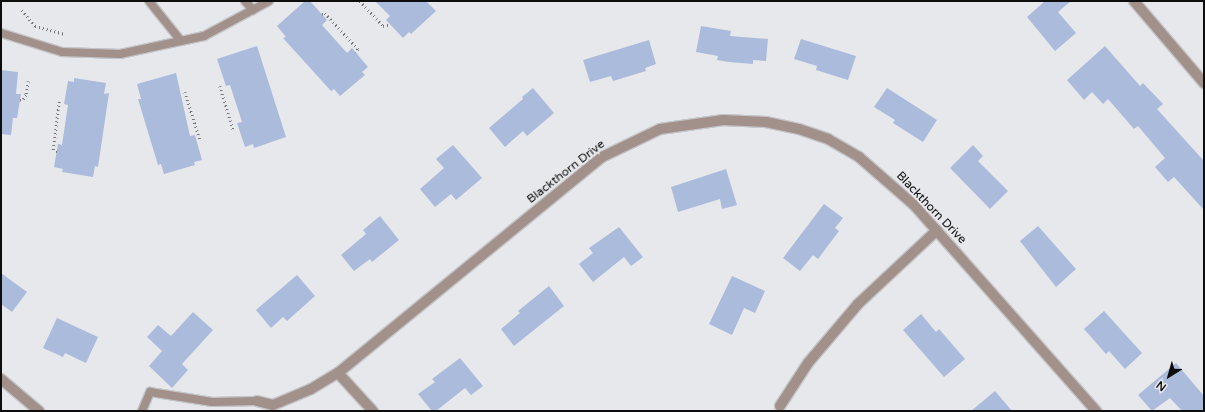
<!DOCTYPE html>
<style>
body{margin:0}
#map{position:relative;width:1205px;height:412px;overflow:hidden;background:#e7e8eb;font-family:"Varela Round",sans-serif}
div>[style]{position:absolute}
.building>*{inset:0;background:#abbbdc}
.path>*{height:2.5px;margin-top:-1.25px;transform-origin:0;background:repeating-linear-gradient(90deg,#747577 0 1px,transparent 0 4px)}
.roads{filter:drop-shadow(1px 0 #c4c5c8) drop-shadow(-1px 0 #c4c5c8) drop-shadow(0 1px #c4c5c8) drop-shadow(0 -1px #c4c5c8)}
.lane>*{height:8px;margin:-4px;padding:0 4px;transform-origin:4px;border-radius:4px;background:#a2918b}
.street>*{height:10px;margin:-5px;padding:0 5px;transform-origin:5px;border-radius:5px;background:#a2918b}
span{translate:-50% -50%;white-space:nowrap;text-align:center;line-height:1.15;-webkit-text-stroke:4px #e7e8eb;paint-order:stroke}
.street-label{font-size:12px;color:#0d0d0e}
.frame{position:absolute;inset:0;border:2px solid #0d0d0e;pointer-events:none}
.north{position:absolute;left:1149px;top:356px;width:40px;height:40px;-webkit-text-stroke:3px #e7e8eb;paint-order:stroke;rotate:217deg;font-size:11px;font-weight:700;line-height:16px;text-align:center;color:#0d0d0e}
.north::after{content:'';display:block;margin:auto;width:14px;height:18px;background:#0d0d0e;clip-path:polygon(50% 0,100% 100%,50% 72%,0 100%)}
</style>
<div id="map">
<div class="building">
<i style="clip-path:polygon(305px 1px,310px 1px,327px 20px,322px 25px,347px 53px,352px 48px,368px 67px,362px 72px,365px 75px,340px 96px,334px 89px,331px 91px,283px 38px,286px 37px,277px 26px)"></i>
<i style="clip-path:polygon(375px 1px,426px 1px,436px 11px,411px 34px,409px 32px,403px 38px,386px 20px,390px 16px)"></i>
<i style="clip-path:polygon(1045px 1px,1071px 1px,1058px 12px,1076px 33px,1055px 51px,1027px 17px)"></i>
<i style="clip-path:polygon(701px 26px,731px 31px,730px 36px,768px 39px,766px 61px,753px 60px,753px 64px,729px 62px,717px 60px,718px 56px,696px 52px)"></i>
<i style="clip-path:polygon(801px 39px,856px 56px,848px 80px,816px 70px,817px 66px,794px 59px)"></i>
<i style="clip-path:polygon(649px 40px,656px 64px,645px 68px,646px 71px,613px 81px,611px 76px,590px 82px,583px 60px)"></i>
<i style="clip-path:polygon(257px 46px,286px 137px,254px 148px,253px 144px,245px 147px,237px 123px,242px 122px,230px 85px,226px 86px,217px 59px)"></i>
<i style="clip-path:polygon(1105px 46px,1140px 86px,1143px 83px,1163px 104px,1157px 109px,1204px 161px,1204px 210px,1174px 177px,1168px 182px,1155px 167px,1165px 158px,1138px 126px,1134px 129px,1108px 99px,1103px 104px,1092px 92px,1084px 100px,1067px 80px)"></i>
<i style="clip-path:polygon(1px 70px,18px 72px,16px 94px,21px 94px,17px 118px,13px 118px,11px 135px,1px 134px)"></i>
<i style="clip-path:polygon(176px 73px,190px 136px,195px 135px,202px 160px,194px 162px,195px 165px,164px 174px,161px 164px,158px 165px,138px 99px,141px 99px,137px 84px)"></i>
<i style="clip-path:polygon(74px 78px,106px 83px,104px 94px,109px 93px,98px 167px,95px 166px,93px 177px,62px 172px,63px 169px,54px 167px,58px 144px,62px 145px,68px 105px,64px 104px,68px 81px,74px 82px)"></i>
<i style="clip-path:polygon(533px 88px,554px 113px,527px 136px,523px 131px,505px 147px,489px 128px,523px 99px,522px 97px)"></i>
<i style="clip-path:polygon(887px 88px,937px 120px,923px 142px,893px 123px,895px 120px,874px 107px)"></i>
<i style="clip-path:polygon(453px 145px,482px 178px,456px 200px,451px 194px,435px 207px,420px 189px,444px 168px,436px 159px)"></i>
<i style="clip-path:polygon(973px 145px,983px 156px,978px 161px,1008px 191px,990px 209px,950px 168px)"></i>
<i style="clip-path:polygon(726px 169px,737px 205px,722px 209px,720px 199px,678px 212px,671px 187px)"></i>
<i style="clip-path:polygon(824px 204px,843px 218px,835px 228px,839px 231px,818px 259px,813px 255px,800px 271px,783px 258px)"></i>
<i style="clip-path:polygon(380px 216px,399px 240px,372px 262px,370px 259px,354px 271px,341px 255px,366px 234px,363px 230px)"></i>
<i style="clip-path:polygon(1038px 226px,1076px 269px,1056px 287px,1020px 241px)"></i>
<i style="clip-path:polygon(619px 227px,643px 257px,631px 266px,624px 257px,593px 282px,579px 264px,593px 253px,589px 248px)"></i>
<i style="clip-path:polygon(1px 273px,27px 292px,12px 312px,1px 304px)"></i>
<i style="clip-path:polygon(297px 275px,315px 296px,287px 321px,283px 317px,271px 328px,256px 310px)"></i>
<i style="clip-path:polygon(732px 276px,765px 291px,755px 313px,744px 308px,732px 335px,709px 324px)"></i>
<i style="clip-path:polygon(549px 286px,564px 306px,514px 346px,501px 329px,520px 313px,518px 311px)"></i>
<i style="clip-path:polygon(1104px 311px,1142px 353px,1125px 369px,1109px 351px,1106px 354px,1084px 329px)"></i>
<i style="clip-path:polygon(193px 312px,213px 330px,182px 364px,188px 370px,172px 388px,149px 366px,162px 351px,147px 337px,158px 325px,171px 336px)"></i>
<i style="clip-path:polygon(921px 314px,936px 332px,939px 329px,965px 359px,944px 377px,903px 330px)"></i>
<i style="clip-path:polygon(57px 318px,98px 337px,86px 363px,65px 353px,63px 357px,43px 348px)"></i>
<i style="clip-path:polygon(460px 358px,483px 386px,471px 395px,465px 388px,436px 411px,432px 411px,418px 394px,435px 382px,432px 379px)"></i>
<i style="clip-path:polygon(1176px 363px,1204px 396px,1204px 411px,1182px 411px,1170px 398px,1152px 411px,1138px 395px)"></i>
<i style="clip-path:polygon(995px 391px,1012px 411px,971px 411px)"></i>
</div>
<div class="path">
<i style="left:360px;top:1px;width:34px;rotate:47deg"></i>
<i style="left:383px;top:26px;width:8px;rotate:-14deg"></i>
<i style="left:22px;top:10px;width:21px;rotate:51deg"></i>
<i style="left:35px;top:26px;width:31px;rotate:15deg"></i>
<i style="left:322px;top:14px;width:3px;rotate:-18deg"></i>
<i style="left:325px;top:13px;width:49px;rotate:47.5deg"></i>
<i style="left:358px;top:49px;width:4px;rotate:117deg"></i>
<i style="left:220px;top:86px;width:45px;rotate:73.2deg"></i>
<i style="left:185px;top:92px;width:50px;rotate:72.6deg"></i>
<i style="left:20px;top:100px;width:3px;rotate:-18deg"></i>
<i style="left:23px;top:99px;width:6px;rotate:-59deg"></i>
<i style="left:26px;top:94px;width:13px;rotate:-81deg"></i>
<i style="left:57px;top:152px;width:4px;rotate:-153deg"></i>
<i style="left:53px;top:150px;width:49px;rotate:-83deg"></i>
</div>
<div class="roads">
<div class="lane">
<i style="left:149px;top:1px;width:51px;rotate:51.3deg"></i>
<i style="left:245px;top:1px;width:12px;rotate:48deg"></i>
<i style="left:1px;top:33px;width:64px;rotate:17.3deg"></i>
<i style="left:62px;top:52px;width:58px;rotate:2deg"></i>
<i style="left:120px;top:54px;width:86px;rotate:-12.1deg"></i>
<i style="left:204px;top:36px;width:74px;rotate:-28.3deg"></i>
<i style="left:142px;top:411px;width:21px;rotate:-67deg"></i>
<i style="left:150px;top:392px;width:63px;rotate:9.2deg"></i>
<i style="left:212px;top:402px;width:45px;rotate:-1.3deg"></i>
</div>
<div class="street">
<i style="left:1134px;top:1px;width:108px;rotate:49.5deg"></i>
<i style="left:338px;top:373px;width:52px;rotate:47.4deg"></i>
<i style="left:1px;top:379px;width:50px;rotate:40.1deg"></i>
<i style="left:257px;top:401px;width:16px;rotate:14deg"></i>
<i style="left:273px;top:405px;width:41px;rotate:-22.8deg"></i>
<i style="left:311px;top:389px;width:31px;rotate:-31deg"></i>
<i style="left:338px;top:373px;width:341px;rotate:-39.3deg"></i>
<i style="left:602px;top:157px;width:64px;rotate:-25.8deg"></i>
<i style="left:660px;top:129px;width:64px;rotate:-8.1deg"></i>
<i style="left:723px;top:120px;width:43px;rotate:2.7deg"></i>
<i style="left:766px;top:122px;width:34px;rotate:12deg"></i>
<i style="left:799px;top:129px;width:31px;rotate:19deg"></i>
<i style="left:828px;top:139px;width:36px;rotate:30deg"></i>
<i style="left:859px;top:157px;width:73px;rotate:41.1deg"></i>
<i style="left:914px;top:205px;width:275px;rotate:48.5deg"></i>
<i style="left:780px;top:406px;width:51px;rotate:-56.9deg"></i>
<i style="left:808px;top:363px;width:77px;rotate:-49.7deg"></i>
<i style="left:858px;top:304px;width:108px;rotate:-43.1deg"></i>
</div>
</div>
<div class="street-label">
<span style="left:566px;top:172px;rotate:-38deg">Blackthorn Drive</span>
<span style="left:931px;top:208px;rotate:46deg">Blackthorn Drive</span>
</div>
<div class="frame"></div>
<div class="north">N</div>
</div>
